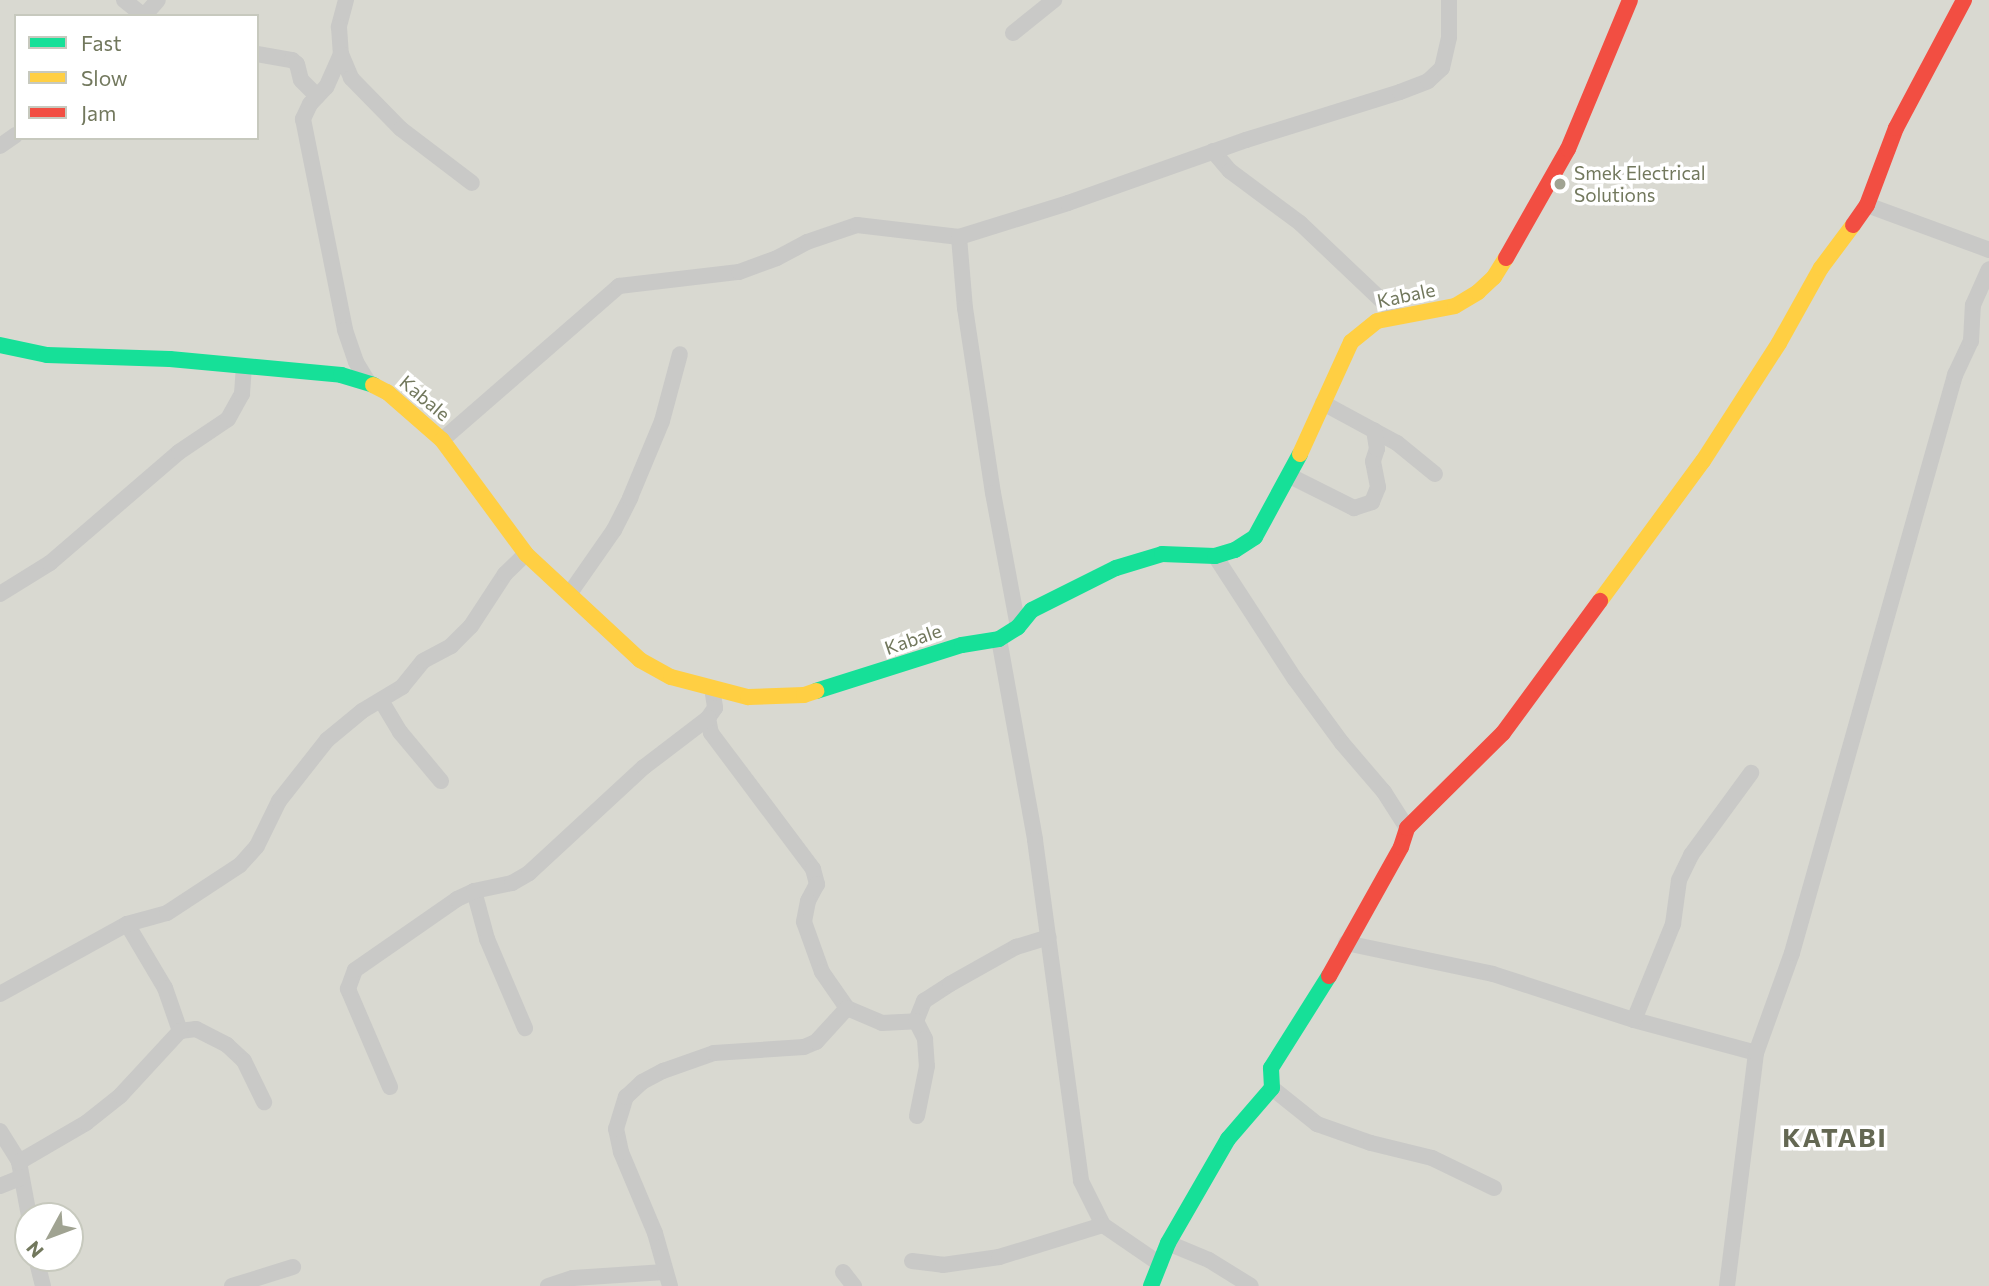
<!DOCTYPE html>
<style>
body{margin:0}
#map{position:relative;width:1989px;height:1286px;overflow:hidden;background:#f4f3f5;font-family:Commissioner,sans-serif}
div>[style]{position:absolute}
.water>*{inset:0;background:#d9d9d1}
.street>*{height:16px;margin:-8px;padding:0 8px;transform-origin:8px;border-radius:8px;background:#c9c9c7}
.fast>*{height:16px;margin:-8px;padding:0 8px;transform-origin:8px;border-radius:8px;background:#16e098}
.slow>*{height:16px;margin:-8px;padding:0 8px;transform-origin:8px;border-radius:8px;background:#ffcf43}
.jam>*{height:16px;margin:-8px;padding:0 8px;transform-origin:8px;border-radius:8px;background:#f24e42}
.dots>*{width:19px;height:19px;translate:-50% -50%;box-sizing:border-box;border:4px solid #fff;border-radius:50%}
span{translate:-50% -50%;white-space:nowrap;text-align:center;line-height:1.15;-webkit-text-stroke:7px #fff;paint-order:stroke}
.poi-label{font-size:19px;color:#72785d}
.left{translate:0 -50%;text-align:left}
.street-label{font-size:19px;color:#72785d}
.district-label{font-size:26px;color:#646853;font-weight:700;letter-spacing:2px}
.legend{position:absolute;left:14px;top:14px;width:245px;height:126px;box-sizing:border-box;background:#fff;border:2px solid #c7c9be;margin:0;padding:9px 12px;list-style:none;font-size:21px;color:#72785d}
.legend li{display:flex;align-items:center;gap:14px;height:35px}
.legend b{width:35px;border:2px solid #c7c9be}
.north{position:absolute;left:14px;top:1202px;width:70px;height:70px;box-sizing:border-box;background:#fff;border:2px solid #c7c9be;border-radius:50%;rotate:229deg;font-size:19px;font-weight:700;line-height:28px;text-align:center;color:#72785d}
.north::after{content:'';display:block;margin:auto;width:24px;height:32px;background:#a0a392;clip-path:polygon(50% 0,100% 100%,50% 72%,0 100%)}
</style>
<div id="map">
<div class="water">
<i style="clip-path:polygon(evenodd,0 0,1989px 0,1989px 1286px,0 1286px,0 0,16px 16px,257px 16px,257px 138px,16px 138px,16px 16px,0 0,28px 1216px,70px 1216px,70px 1258px,28px 1258px,28px 1216px)"></i>
</div>
<div class="street">
<i style="left:124px;top:0;width:26px;rotate:39deg"></i>
<i style="left:346px;top:0;width:28px;rotate:105deg"></i>
<i style="left:339px;top:27px;width:27px;rotate:86deg"></i>
<i style="left:341px;top:54px;width:36px;rotate:114deg"></i>
<i style="left:326px;top:87px;width:23px;rotate:133deg"></i>
<i style="left:310px;top:104px;width:17px;rotate:115deg"></i>
<i style="left:303px;top:119px;width:215px;rotate:78.7deg"></i>
<i style="left:345px;top:330px;width:34px;rotate:71deg"></i>
<i style="left:356px;top:362px;width:23px;rotate:59deg"></i>
<i style="left:144px;top:16px;width:21px;rotate:-49deg"></i>
<i style="left:1013px;top:33px;width:53px;rotate:-38.8deg"></i>
<i style="left:257px;top:54px;width:36px;rotate:10deg"></i>
<i style="left:292px;top:60px;width:6px;rotate:39deg"></i>
<i style="left:297px;top:64px;width:16px;rotate:76deg"></i>
<i style="left:301px;top:80px;width:23px;rotate:45deg"></i>
<i style="left:341px;top:54px;width:26px;rotate:67deg"></i>
<i style="left:351px;top:78px;width:71px;rotate:45.6deg"></i>
<i style="left:401px;top:129px;width:89px;rotate:37.3deg"></i>
<i style="left:0;top:146px;width:19px;rotate:-35deg"></i>
<i style="left:1213px;top:151px;width:26px;rotate:50deg"></i>
<i style="left:1230px;top:171px;width:87px;rotate:36.6deg"></i>
<i style="left:1300px;top:223px;width:135px;rotate:43.5deg"></i>
<i style="left:1867px;top:205px;width:130px;rotate:20.2deg"></i>
<i style="left:959px;top:237px;width:71px;rotate:85.2deg"></i>
<i style="left:965px;top:308px;width:187px;rotate:81.4deg"></i>
<i style="left:993px;top:493px;width:136px;rotate:79.4deg"></i>
<i style="left:1323px;top:403px;width:84px;rotate:28.4deg"></i>
<i style="left:1397px;top:443px;width:49px;rotate:39.2deg"></i>
<i style="left:442px;top:440px;width:235px;rotate:-41deg"></i>
<i style="left:619px;top:286px;width:121px;rotate:-6.7deg"></i>
<i style="left:739px;top:272px;width:40px;rotate:-20.2deg"></i>
<i style="left:777px;top:258px;width:34px;rotate:-28deg"></i>
<i style="left:807px;top:242px;width:53px;rotate:-18.8deg"></i>
<i style="left:857px;top:225px;width:103px;rotate:6.7deg"></i>
<i style="left:959px;top:237px;width:114px;rotate:-17.3deg"></i>
<i style="left:1068px;top:203px;width:189px;rotate:-19.5deg"></i>
<i style="left:1246px;top:140px;width:161px;rotate:-17.3deg"></i>
<i style="left:1400px;top:92px;width:30px;rotate:-21deg"></i>
<i style="left:1428px;top:81px;width:19px;rotate:-43deg"></i>
<i style="left:1442px;top:68px;width:32px;rotate:-77deg"></i>
<i style="left:1449px;top:37px;width:37px;rotate:-90deg"></i>
<i style="left:1290px;top:476px;width:72px;rotate:26.6deg"></i>
<i style="left:1354px;top:508px;width:19px;rotate:-18deg"></i>
<i style="left:1372px;top:502px;width:16px;rotate:-68deg"></i>
<i style="left:1378px;top:487px;width:26px;rotate:-101deg"></i>
<i style="left:1373px;top:461px;width:13px;rotate:-72deg"></i>
<i style="left:1377px;top:449px;width:19px;rotate:-99deg"></i>
<i style="left:1215px;top:556px;width:147px;rotate:57deg"></i>
<i style="left:1295px;top:679px;width:79px;rotate:53.7deg"></i>
<i style="left:1342px;top:743px;width:65px;rotate:49.4deg"></i>
<i style="left:1384px;top:792px;width:43px;rotate:57.4deg"></i>
<i style="left:570px;top:593px;width:77px;rotate:-55.1deg"></i>
<i style="left:614px;top:530px;width:36px;rotate:-63deg"></i>
<i style="left:630px;top:498px;width:83px;rotate:-67.4deg"></i>
<i style="left:662px;top:421px;width:69px;rotate:-75deg"></i>
<i style="left:0;top:594px;width:59px;rotate:-31.8deg"></i>
<i style="left:50px;top:563px;width:170px;rotate:-40.7deg"></i>
<i style="left:179px;top:452px;width:59px;rotate:-34deg"></i>
<i style="left:228px;top:419px;width:29px;rotate:-61deg"></i>
<i style="left:242px;top:394px;width:27px;rotate:-86deg"></i>
<i style="left:999px;top:639px;width:204px;rotate:79.8deg"></i>
<i style="left:1035px;top:840px;width:344px;rotate:82.3deg"></i>
<i style="left:1081px;top:1181px;width:49px;rotate:63.4deg"></i>
<i style="left:1103px;top:1225px;width:69px;rotate:34.4deg"></i>
<i style="left:712px;top:688px;width:20px;rotate:81deg"></i>
<i style="left:715px;top:708px;width:12px;rotate:125deg"></i>
<i style="left:708px;top:718px;width:15px;rotate:79deg"></i>
<i style="left:711px;top:733px;width:170px;rotate:53.1deg"></i>
<i style="left:813px;top:869px;width:16px;rotate:75deg"></i>
<i style="left:817px;top:884px;width:19px;rotate:118deg"></i>
<i style="left:808px;top:901px;width:21px;rotate:101deg"></i>
<i style="left:804px;top:922px;width:53px;rotate:70.2deg"></i>
<i style="left:822px;top:972px;width:44px;rotate:55.2deg"></i>
<i style="left:847px;top:1008px;width:38px;rotate:23deg"></i>
<i style="left:882px;top:1023px;width:34px;rotate:-3deg"></i>
<i style="left:916px;top:1021px;width:22px;rotate:-68deg"></i>
<i style="left:924px;top:1001px;width:31px;rotate:-33deg"></i>
<i style="left:950px;top:984px;width:76px;rotate:-29.3deg"></i>
<i style="left:1016px;top:947px;width:34px;rotate:-17deg"></i>
<i style="left:382px;top:702px;width:35px;rotate:59deg"></i>
<i style="left:400px;top:732px;width:64px;rotate:50.1deg"></i>
<i style="left:474px;top:891px;width:50px;rotate:74.8deg"></i>
<i style="left:487px;top:939px;width:97px;rotate:66.9deg"></i>
<i style="left:127px;top:924px;width:74px;rotate:59.3deg"></i>
<i style="left:165px;top:988px;width:46px;rotate:70.8deg"></i>
<i style="left:180px;top:1031px;width:16px;rotate:-7deg"></i>
<i style="left:196px;top:1029px;width:35px;rotate:27deg"></i>
<i style="left:227px;top:1045px;width:23px;rotate:43deg"></i>
<i style="left:244px;top:1061px;width:46px;rotate:64deg"></i>
<i style="left:1346px;top:943px;width:150px;rotate:11.9deg"></i>
<i style="left:1493px;top:974px;width:148px;rotate:18.1deg"></i>
<i style="left:1634px;top:1020px;width:126px;rotate:15.1deg"></i>
<i style="left:0;top:994px;width:145px;rotate:-28.9deg"></i>
<i style="left:127px;top:924px;width:41px;rotate:-15.4deg"></i>
<i style="left:167px;top:913px;width:87px;rotate:-33.3deg"></i>
<i style="left:240px;top:865px;width:25px;rotate:-48deg"></i>
<i style="left:257px;top:846px;width:50px;rotate:-63.9deg"></i>
<i style="left:279px;top:801px;width:78px;rotate:-51.8deg"></i>
<i style="left:327px;top:740px;width:45px;rotate:-39.6deg"></i>
<i style="left:362px;top:711px;width:47px;rotate:-31deg"></i>
<i style="left:402px;top:687px;width:33px;rotate:-51deg"></i>
<i style="left:423px;top:661px;width:32px;rotate:-28deg"></i>
<i style="left:451px;top:646px;width:28px;rotate:-45deg"></i>
<i style="left:471px;top:626px;width:62px;rotate:-56.8deg"></i>
<i style="left:505px;top:574px;width:29px;rotate:-44deg"></i>
<i style="left:1634px;top:1020px;width:104px;rotate:-67.9deg"></i>
<i style="left:1673px;top:924px;width:44px;rotate:-82.2deg"></i>
<i style="left:1679px;top:880px;width:28px;rotate:-64deg"></i>
<i style="left:1691px;top:855px;width:102px;rotate:-53.8deg"></i>
<i style="left:916px;top:1021px;width:20px;rotate:63deg"></i>
<i style="left:925px;top:1039px;width:27px;rotate:86deg"></i>
<i style="left:927px;top:1066px;width:51px;rotate:101.3deg"></i>
<i style="left:390px;top:1087px;width:107px;rotate:-113.2deg"></i>
<i style="left:348px;top:989px;width:20px;rotate:-70deg"></i>
<i style="left:355px;top:970px;width:124px;rotate:-34.8deg"></i>
<i style="left:457px;top:899px;width:19px;rotate:-25deg"></i>
<i style="left:474px;top:891px;width:39px;rotate:-12deg"></i>
<i style="left:512px;top:883px;width:20px;rotate:-30deg"></i>
<i style="left:529px;top:873px;width:156px;rotate:-42.7deg"></i>
<i style="left:644px;top:767px;width:81px;rotate:-37.4deg"></i>
<i style="left:1272px;top:1088px;width:58px;rotate:38.7deg"></i>
<i style="left:1317px;top:1124px;width:57px;rotate:19.4deg"></i>
<i style="left:1371px;top:1143px;width:63px;rotate:13.8deg"></i>
<i style="left:1432px;top:1158px;width:69px;rotate:25.8deg"></i>
<i style="left:0;top:1131px;width:36px;rotate:58deg"></i>
<i style="left:19px;top:1162px;width:55px;rotate:79.5deg"></i>
<i style="left:19px;top:1162px;width:78px;rotate:-30.2deg"></i>
<i style="left:86px;top:1123px;width:43px;rotate:-38.5deg"></i>
<i style="left:120px;top:1096px;width:88px;rotate:-47.3deg"></i>
<i style="left:0;top:1186px;width:22px;rotate:-22deg"></i>
<i style="left:1168px;top:1243px;width:44px;rotate:22.5deg"></i>
<i style="left:1209px;top:1260px;width:49px;rotate:31.8deg"></i>
<i style="left:36px;top:1258px;width:29px;rotate:76deg"></i>
<i style="left:912px;top:1261px;width:31px;rotate:7deg"></i>
<i style="left:943px;top:1265px;width:57px;rotate:-8.1deg"></i>
<i style="left:999px;top:1257px;width:109px;rotate:-17.1deg"></i>
<i style="left:843px;top:1272px;width:18px;rotate:52deg"></i>
<i style="left:232px;top:1286px;width:64px;rotate:-17.3deg"></i>
<i style="left:548px;top:1286px;width:26px;rotate:-18deg"></i>
<i style="left:573px;top:1278px;width:92px;rotate:-3.7deg"></i>
<i style="left:670px;top:1286px;width:55px;rotate:-105.8deg"></i>
<i style="left:655px;top:1233px;width:88px;rotate:-112.8deg"></i>
<i style="left:621px;top:1152px;width:24px;rotate:-102deg"></i>
<i style="left:616px;top:1129px;width:34px;rotate:-73deg"></i>
<i style="left:626px;top:1097px;width:22px;rotate:-43deg"></i>
<i style="left:642px;top:1082px;width:24px;rotate:-28deg"></i>
<i style="left:663px;top:1071px;width:54px;rotate:-19.4deg"></i>
<i style="left:714px;top:1053px;width:90px;rotate:-3.8deg"></i>
<i style="left:804px;top:1047px;width:13px;rotate:-23deg"></i>
<i style="left:816px;top:1042px;width:46px;rotate:-47.6deg"></i>
<i style="left:1727px;top:1286px;width:235px;rotate:-82.9deg"></i>
<i style="left:1756px;top:1053px;width:106px;rotate:-70.2deg"></i>
<i style="left:1792px;top:953px;width:601px;rotate:-74.25deg"></i>
<i style="left:1955px;top:375px;width:38px;rotate:-65deg"></i>
<i style="left:1971px;top:341px;width:36px;rotate:-87deg"></i>
<i style="left:1973px;top:305px;width:39px;rotate:-66deg"></i>
</div>
<div class="fast">
<i style="left:0;top:345px;width:48px;rotate:12deg"></i>
<i style="left:47px;top:355px;width:123px;rotate:1.9deg"></i>
<i style="left:170px;top:359px;width:172px;rotate:5.3deg"></i>
<i style="left:341px;top:375px;width:34px;rotate:17deg"></i>
<i style="left:816px;top:691px;width:153px;rotate:-17.5deg"></i>
<i style="left:962px;top:645px;width:37px;rotate:-9deg"></i>
<i style="left:999px;top:639px;width:22px;rotate:-32deg"></i>
<i style="left:1018px;top:627px;width:22px;rotate:-51deg"></i>
<i style="left:1032px;top:610px;width:94px;rotate:-26.6deg"></i>
<i style="left:1116px;top:568px;width:48px;rotate:-16.9deg"></i>
<i style="left:1162px;top:554px;width:53px;rotate:2.2deg"></i>
<i style="left:1215px;top:556px;width:21px;rotate:-17deg"></i>
<i style="left:1235px;top:550px;width:24px;rotate:-33deg"></i>
<i style="left:1255px;top:537px;width:94px;rotate:-61.5deg"></i>
<i style="left:1151px;top:1286px;width:46px;rotate:-68.4deg"></i>
<i style="left:1168px;top:1243px;width:120px;rotate:-60deg"></i>
<i style="left:1228px;top:1139px;width:67px;rotate:-49.2deg"></i>
<i style="left:1272px;top:1088px;width:20px;rotate:-93deg"></i>
<i style="left:1271px;top:1068px;width:109px;rotate:-57.8deg"></i>
</div>
<div class="slow">
<i style="left:373px;top:385px;width:16px;rotate:27deg"></i>
<i style="left:387px;top:392px;width:73px;rotate:41.1deg"></i>
<i style="left:442px;top:440px;width:142px;rotate:53.6deg"></i>
<i style="left:526px;top:554px;width:156px;rotate:42.9deg"></i>
<i style="left:640px;top:660px;width:35px;rotate:29deg"></i>
<i style="left:671px;top:677px;width:80px;rotate:14.6deg"></i>
<i style="left:748px;top:697px;width:56px;rotate:-2deg"></i>
<i style="left:804px;top:695px;width:13px;rotate:-18deg"></i>
<i style="left:1300px;top:454px;width:123px;rotate:-65.5deg"></i>
<i style="left:1351px;top:342px;width:33px;rotate:-39deg"></i>
<i style="left:1377px;top:321px;width:79px;rotate:-10.9deg"></i>
<i style="left:1455px;top:306px;width:27px;rotate:-31deg"></i>
<i style="left:1478px;top:292px;width:22px;rotate:-43deg"></i>
<i style="left:1494px;top:277px;width:22px;rotate:-58deg"></i>
<i style="left:1600px;top:601px;width:174px;rotate:-53.7deg"></i>
<i style="left:1703px;top:461px;width:140px;rotate:-57.2deg"></i>
<i style="left:1779px;top:343px;width:86px;rotate:-60.8deg"></i>
<i style="left:1821px;top:268px;width:54px;rotate:-53.3deg"></i>
</div>
<div class="jam">
<i style="left:1853px;top:225px;width:24px;rotate:-55deg"></i>
<i style="left:1867px;top:205px;width:82px;rotate:-69.4deg"></i>
<i style="left:1896px;top:128px;width:145px;rotate:-62deg"></i>
<i style="left:1506px;top:258px;width:125px;rotate:-60.4deg"></i>
<i style="left:1568px;top:149px;width:161px;rotate:-67.4deg"></i>
<i style="left:1329px;top:976px;width:148px;rotate:-60.8deg"></i>
<i style="left:1401px;top:847px;width:20px;rotate:-72deg"></i>
<i style="left:1407px;top:828px;width:135px;rotate:-44.7deg"></i>
<i style="left:1503px;top:733px;width:164px;rotate:-53.7deg"></i>
</div>
<div class="dots">
<i style="left:1560px;top:184px;background:#a0a392"></i>
</div>
<div class="poi-label">
<span class="left" style="left:1574px;top:184px">Smek Electrical<br>Solutions</span>
</div>
<div class="street-label">
<span style="left:1406px;top:295px;rotate:-12deg">Kabale</span>
<span style="left:425px;top:398px;rotate:40deg">Kabale</span>
<span style="left:913px;top:639px;rotate:-19deg">Kabale</span>
</div>
<div class="district-label">
<span style="left:1835px;top:1137px">KATABI</span>
</div>
<ul class="legend">
<li><b style="height:9px;background:#16e098"></b>Fast</li>
<li><b style="height:9px;background:#ffcf43"></b>Slow</li>
<li><b style="height:9px;background:#f24e42"></b>Jam</li>
</ul>
<div class="north">N</div>
</div>
